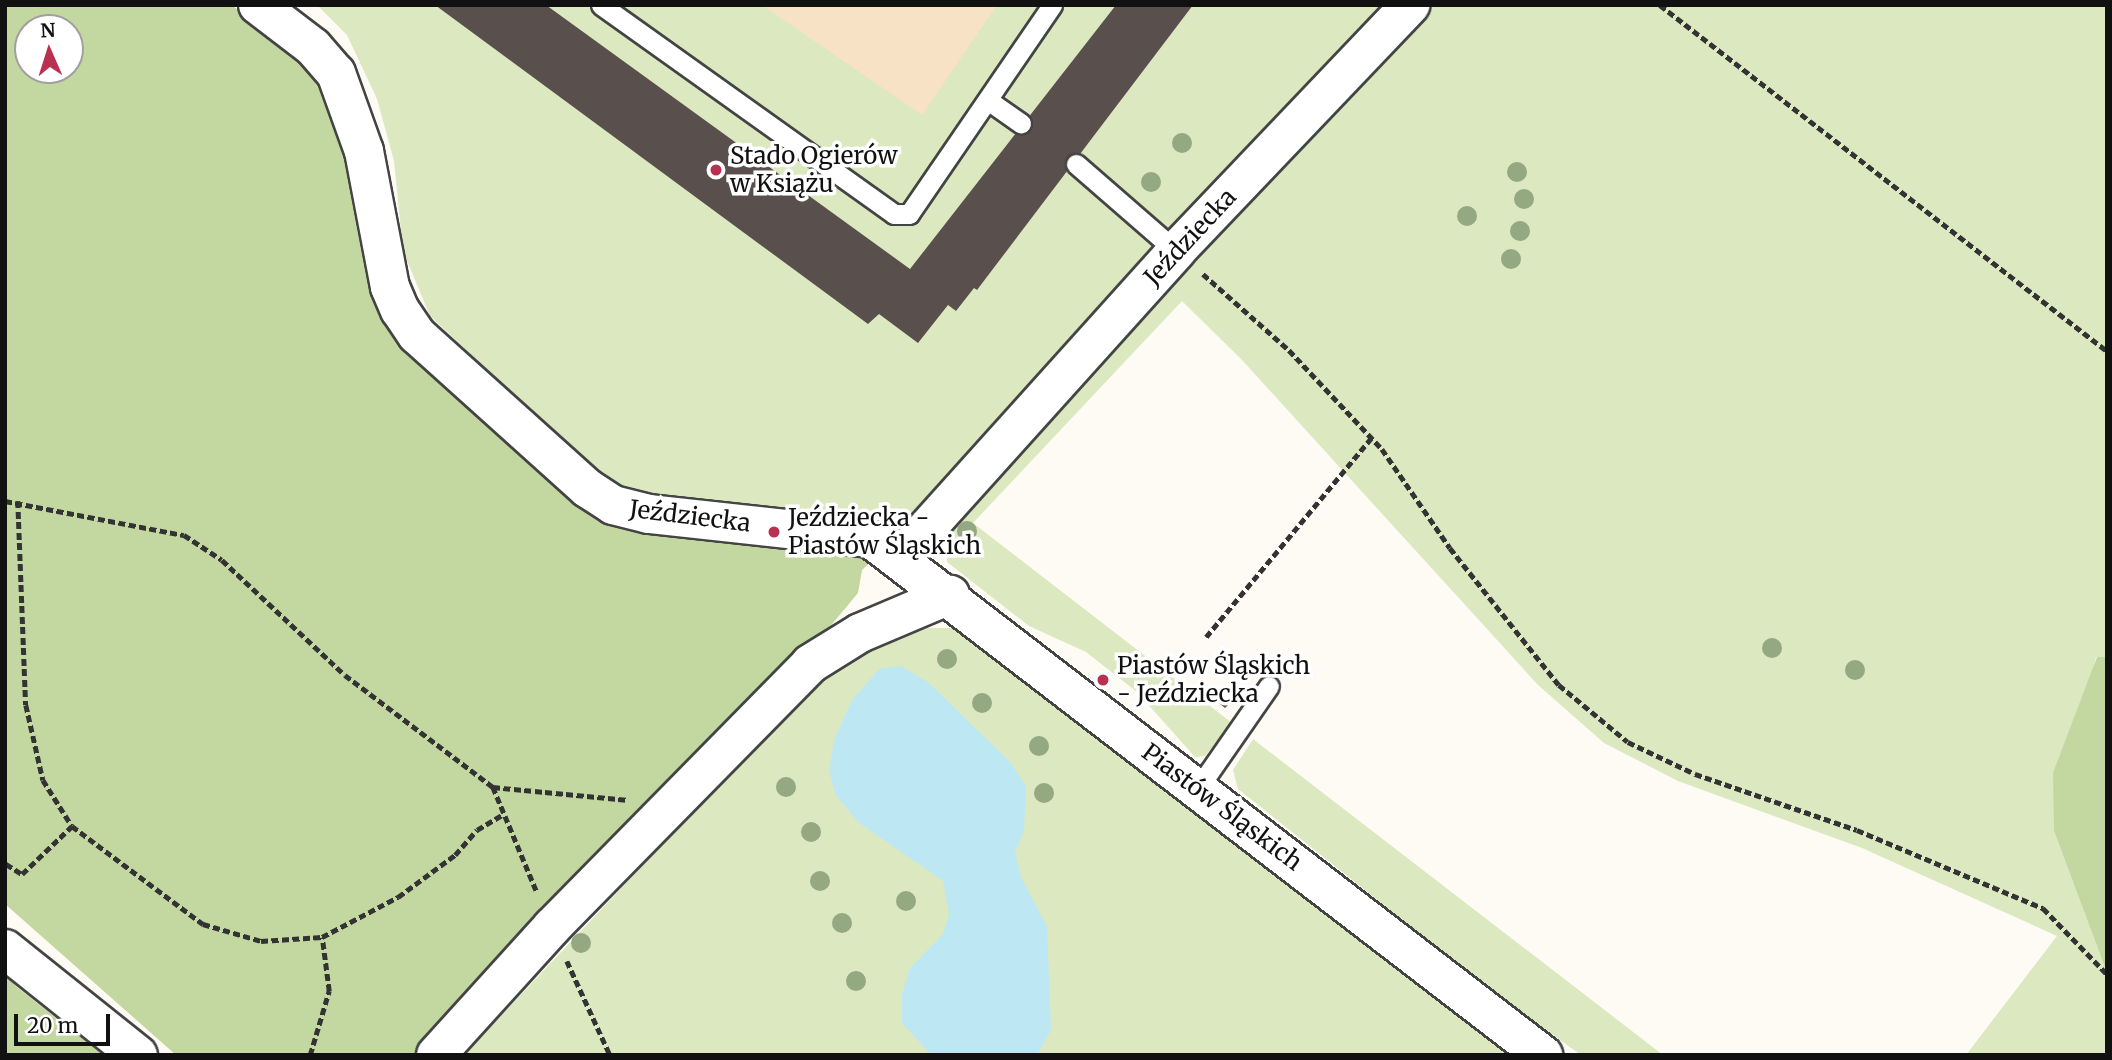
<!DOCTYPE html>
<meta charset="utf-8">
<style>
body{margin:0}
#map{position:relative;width:2112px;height:1060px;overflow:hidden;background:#fefbf5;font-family:Merriweather,serif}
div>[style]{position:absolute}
.green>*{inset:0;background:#dce8c0}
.forest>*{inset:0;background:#c3d7a0}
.sand>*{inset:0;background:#f7e2c5}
.water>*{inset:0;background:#bde8f3}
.building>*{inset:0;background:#59504e}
.path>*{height:4.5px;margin-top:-2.25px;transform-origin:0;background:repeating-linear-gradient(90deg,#333 0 7px,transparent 0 10.5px)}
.roads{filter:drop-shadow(2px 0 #444) drop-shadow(-2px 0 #444) drop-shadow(0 2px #444) drop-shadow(0 -2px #444)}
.lane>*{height:19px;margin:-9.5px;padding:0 9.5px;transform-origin:9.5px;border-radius:9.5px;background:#fff}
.street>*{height:38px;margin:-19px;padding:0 19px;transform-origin:19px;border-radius:19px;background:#fff}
.trees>*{width:20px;height:20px;margin:-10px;border-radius:50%;background:#94a882}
.dots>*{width:19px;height:19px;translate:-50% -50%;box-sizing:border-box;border:4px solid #fff;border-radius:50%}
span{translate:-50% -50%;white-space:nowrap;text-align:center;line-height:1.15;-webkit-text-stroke:7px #fff;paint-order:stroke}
.poi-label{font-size:24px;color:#111}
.left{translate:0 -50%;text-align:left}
.street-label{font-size:24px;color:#111}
.frame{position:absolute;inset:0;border:7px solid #111;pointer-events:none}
.north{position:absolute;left:14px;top:14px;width:70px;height:70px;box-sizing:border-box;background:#fff;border:2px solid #a0a0a0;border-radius:50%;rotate:357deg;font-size:19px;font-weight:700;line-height:28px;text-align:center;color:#111}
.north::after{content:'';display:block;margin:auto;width:24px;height:32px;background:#b93151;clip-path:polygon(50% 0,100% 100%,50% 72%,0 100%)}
.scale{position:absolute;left:14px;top:1014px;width:96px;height:32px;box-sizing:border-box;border:4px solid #111;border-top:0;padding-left:9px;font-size:21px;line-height:24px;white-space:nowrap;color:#111;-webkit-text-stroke:5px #fff;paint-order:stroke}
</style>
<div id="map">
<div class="green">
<i style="clip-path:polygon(317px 5px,1393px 5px,903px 540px,660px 505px,615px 489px,430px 316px,403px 251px,394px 161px,377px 99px,347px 35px)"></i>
<i style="clip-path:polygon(1427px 5px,2107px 5px,2107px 657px,2096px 657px,2054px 831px,2107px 973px,2107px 1055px,1966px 1055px,2057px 936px,1862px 848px,1678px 781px,1604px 743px,1538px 685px,1242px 360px,1182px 301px,973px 523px,1232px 723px,1205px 756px,1195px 757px,1137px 692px,1086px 652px,1029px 626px,947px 562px,948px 529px)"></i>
<i style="clip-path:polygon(916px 628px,959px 628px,990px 642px,1509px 1055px,464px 1055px,812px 686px,854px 656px)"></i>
<i style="clip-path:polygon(1253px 739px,1663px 1055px,1581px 1055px,1489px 989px,1238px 789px,1233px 770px)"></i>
</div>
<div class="forest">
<i style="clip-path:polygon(evenodd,5px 5px,232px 5px,315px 72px,333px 99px,376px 283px,588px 505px,878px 555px,862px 570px,858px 593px,833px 623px,418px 1055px,176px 1055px,5px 904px,5px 5px,28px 28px,70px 28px,70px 70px,28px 70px,28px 28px)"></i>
<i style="clip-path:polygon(2097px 657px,2107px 657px,2107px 973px,2054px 831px,2053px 773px)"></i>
<i style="clip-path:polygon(5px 976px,18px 988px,103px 1055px,5px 1055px)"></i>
</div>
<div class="sand">
<i style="clip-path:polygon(762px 5px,997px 5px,922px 115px)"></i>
</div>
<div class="water">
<i style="clip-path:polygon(901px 666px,928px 682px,1010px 762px,1026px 786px,1024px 831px,1015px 852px,1021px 877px,1047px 927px,1051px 1030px,1037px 1055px,931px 1055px,902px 1023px,902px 994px,910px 968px,943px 934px,949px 914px,943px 881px,858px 822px,835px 794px,829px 770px,834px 740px,852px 700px,879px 669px)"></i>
</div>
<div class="building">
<i style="clip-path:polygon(435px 5px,546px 5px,910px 269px,1116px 5px,1193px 5px,977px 290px,974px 288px,956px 311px,948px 305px,918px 343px,879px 314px,868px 324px)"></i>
<i style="clip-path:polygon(1224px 696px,1231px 702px,1225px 708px,1219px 703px)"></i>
</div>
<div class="path">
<i style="left:1660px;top:5px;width:565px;rotate:37.74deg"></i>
<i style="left:1203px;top:274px;width:115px;rotate:41.5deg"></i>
<i style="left:1289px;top:350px;width:136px;rotate:46.8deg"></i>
<i style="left:1382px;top:449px;width:120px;rotate:55.5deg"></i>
<i style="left:1450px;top:548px;width:175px;rotate:51.5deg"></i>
<i style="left:1559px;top:685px;width:89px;rotate:39.6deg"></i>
<i style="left:1628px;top:742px;width:74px;rotate:25.5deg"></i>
<i style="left:1695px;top:774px;width:171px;rotate:19.1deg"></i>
<i style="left:1857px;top:830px;width:202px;rotate:22.8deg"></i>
<i style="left:2043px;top:908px;width:92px;rotate:45.9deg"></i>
<i style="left:5px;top:501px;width:182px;rotate:10.8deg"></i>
<i style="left:184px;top:535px;width:45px;rotate:33.3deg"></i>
<i style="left:222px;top:560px;width:168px;rotate:43.1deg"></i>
<i style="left:345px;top:675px;width:186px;rotate:37.1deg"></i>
<i style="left:493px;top:787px;width:114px;rotate:67.3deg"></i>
<i style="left:18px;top:501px;width:204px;rotate:87.8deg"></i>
<i style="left:26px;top:705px;width:77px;rotate:77.2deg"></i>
<i style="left:43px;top:780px;width:54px;rotate:57.8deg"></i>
<i style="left:72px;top:826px;width:164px;rotate:36.8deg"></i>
<i style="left:203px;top:924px;width:60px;rotate:16.3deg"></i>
<i style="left:261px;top:941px;width:61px;rotate:-3.8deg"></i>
<i style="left:322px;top:937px;width:86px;rotate:-27.8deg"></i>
<i style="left:398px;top:897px;width:71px;rotate:-36.4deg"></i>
<i style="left:455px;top:855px;width:33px;rotate:-49deg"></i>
<i style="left:477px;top:830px;width:31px;rotate:-31deg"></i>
<i style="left:1206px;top:637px;width:259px;rotate:-50.3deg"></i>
<i style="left:493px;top:787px;width:136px;rotate:5.5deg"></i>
<i style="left:6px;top:864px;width:19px;rotate:32deg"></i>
<i style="left:22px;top:874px;width:69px;rotate:-43.8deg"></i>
<i style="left:567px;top:961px;width:103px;rotate:65.4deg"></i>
<i style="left:310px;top:1055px;width:67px;rotate:-73.5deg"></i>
<i style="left:329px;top:991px;width:54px;rotate:-97.4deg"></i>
</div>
<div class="roads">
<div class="lane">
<i style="left:601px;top:5px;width:360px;rotate:35.5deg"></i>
<i style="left:894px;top:214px;width:15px"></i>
<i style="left:909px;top:214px;width:253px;rotate:-55.6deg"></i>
<i style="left:989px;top:101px;width:39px;rotate:35deg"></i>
<i style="left:1076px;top:164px;width:133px;rotate:41deg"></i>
<i style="left:1198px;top:788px;width:124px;rotate:-55.2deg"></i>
</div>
<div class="street">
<i style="left:258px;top:5px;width:69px;rotate:37.4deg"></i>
<i style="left:313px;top:47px;width:35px;rotate:49deg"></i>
<i style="left:336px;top:73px;width:83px;rotate:70.3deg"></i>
<i style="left:364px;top:151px;width:138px;rotate:79.2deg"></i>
<i style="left:390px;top:287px;width:25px;rotate:67deg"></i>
<i style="left:400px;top:310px;width:30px;rotate:56deg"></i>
<i style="left:417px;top:335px;width:229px;rotate:42deg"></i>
<i style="left:587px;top:488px;width:31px;rotate:33deg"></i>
<i style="left:613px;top:505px;width:37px;rotate:14deg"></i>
<i style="left:649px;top:514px;width:222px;rotate:6.2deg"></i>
<i style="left:870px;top:538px;width:849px;rotate:37.53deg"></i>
<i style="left:900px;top:558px;width:413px;rotate:-48deg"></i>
<i style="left:1176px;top:251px;width:340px;rotate:-46.4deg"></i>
<i style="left:5px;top:949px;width:170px;rotate:38.6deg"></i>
<i style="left:436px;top:1055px;width:173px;rotate:-47.8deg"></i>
<i style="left:552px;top:927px;width:368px;rotate:-45.5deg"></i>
<i style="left:810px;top:664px;width:59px;rotate:-31.8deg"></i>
<i style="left:860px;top:633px;width:98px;rotate:-22.9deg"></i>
</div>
</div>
<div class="trees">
<i style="left:1182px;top:143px"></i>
<i style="left:1517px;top:172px"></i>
<i style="left:1151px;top:182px"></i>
<i style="left:1524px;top:199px"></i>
<i style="left:1467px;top:216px"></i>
<i style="left:1520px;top:231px"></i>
<i style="left:1511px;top:259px"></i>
<i style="left:967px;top:531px"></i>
<i style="left:1772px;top:648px"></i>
<i style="left:947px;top:659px"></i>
<i style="left:1855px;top:670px"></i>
<i style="left:982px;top:703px"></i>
<i style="left:1039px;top:746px"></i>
<i style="left:786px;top:787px"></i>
<i style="left:1044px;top:793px"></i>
<i style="left:811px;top:832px"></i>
<i style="left:820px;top:881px"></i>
<i style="left:906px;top:901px"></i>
<i style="left:842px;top:923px"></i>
<i style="left:581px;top:943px"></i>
<i style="left:856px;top:981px"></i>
</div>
<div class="dots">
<i style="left:716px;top:170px;background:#b93151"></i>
<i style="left:774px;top:532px;background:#b93151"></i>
<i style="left:1103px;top:680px;background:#b93151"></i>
</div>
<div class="poi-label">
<span class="left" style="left:730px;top:170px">Stado Ogierów<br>w Książu</span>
<span class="left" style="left:788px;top:532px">Jeździecka -<br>Piastów Śląskich</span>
<span class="left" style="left:1117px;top:680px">Piastów Śląskich<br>- Jeździecka</span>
</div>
<div class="street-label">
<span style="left:1190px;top:237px;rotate:-47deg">Jeździecka</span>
<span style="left:690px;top:516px;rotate:7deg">Jeździecka</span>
<span style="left:1222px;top:807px;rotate:37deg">Piastów Śląskich</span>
</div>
<div class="frame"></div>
<div class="north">N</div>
<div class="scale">20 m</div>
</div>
